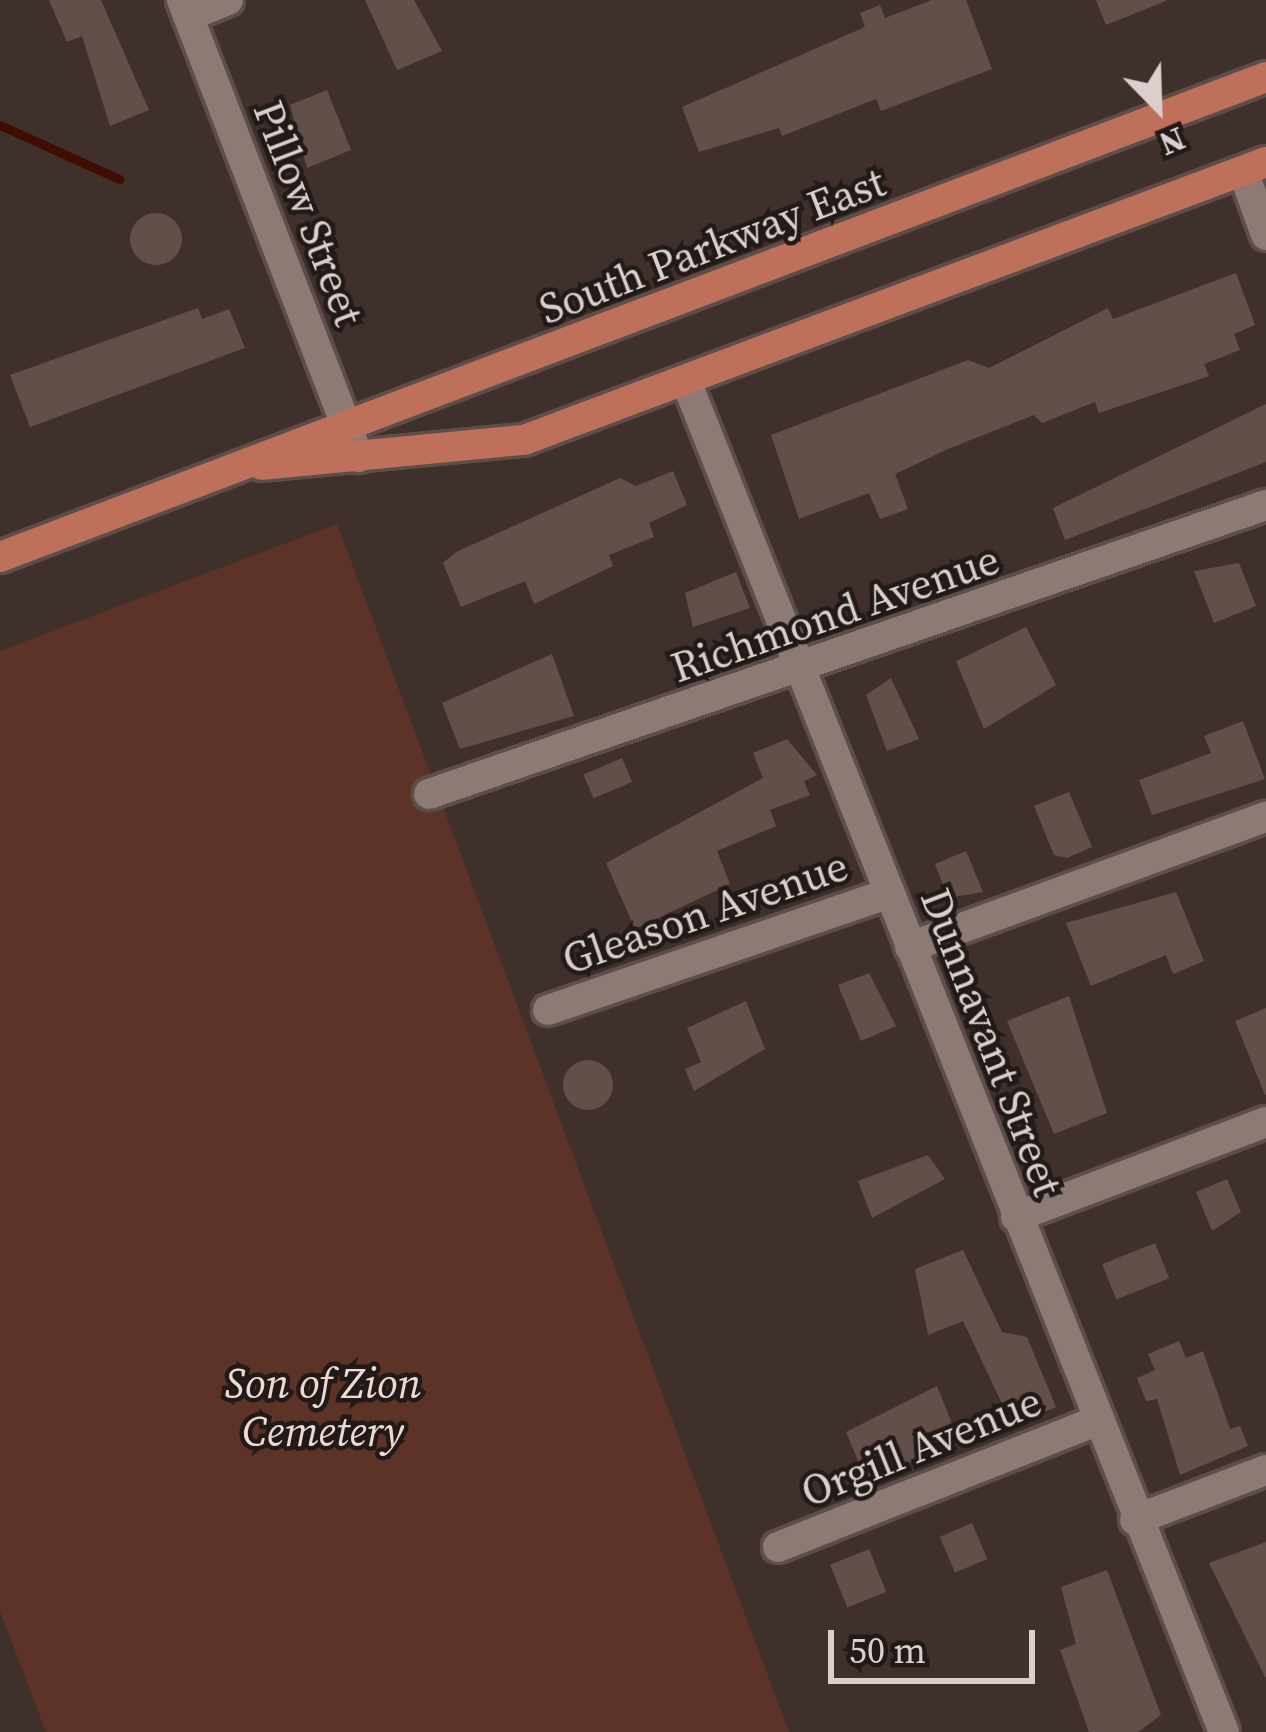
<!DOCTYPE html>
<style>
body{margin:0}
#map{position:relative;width:1266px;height:1732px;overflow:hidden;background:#40302b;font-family:"Source Serif 4",serif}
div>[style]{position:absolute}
.green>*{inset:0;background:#5d3327}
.stream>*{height:9px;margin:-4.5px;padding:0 4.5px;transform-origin:4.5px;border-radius:4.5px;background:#400d01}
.building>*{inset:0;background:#624f4a;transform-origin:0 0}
.round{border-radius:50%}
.roads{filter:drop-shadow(3px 0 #5d4e4a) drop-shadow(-3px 0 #5d4e4a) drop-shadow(0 3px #5d4e4a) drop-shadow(0 -3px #5d4e4a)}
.minor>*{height:30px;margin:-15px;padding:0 15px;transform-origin:15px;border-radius:15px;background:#8e7a75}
.primary>*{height:30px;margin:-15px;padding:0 15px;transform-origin:15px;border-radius:15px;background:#bf705b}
span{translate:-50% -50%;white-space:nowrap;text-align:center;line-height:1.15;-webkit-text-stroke:9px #211a18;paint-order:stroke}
.street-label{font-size:42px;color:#dacfcc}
.park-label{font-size:42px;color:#efd9d3;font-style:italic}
.north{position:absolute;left:1098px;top:48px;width:120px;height:120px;-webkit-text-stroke:9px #211a18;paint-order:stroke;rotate:157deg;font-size:33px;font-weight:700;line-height:48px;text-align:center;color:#dacfcc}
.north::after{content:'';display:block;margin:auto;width:42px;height:54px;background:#dacfcc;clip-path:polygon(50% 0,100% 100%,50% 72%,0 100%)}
.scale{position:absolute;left:828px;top:1630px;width:207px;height:54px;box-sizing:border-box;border:6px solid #dacfcc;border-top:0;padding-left:15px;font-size:36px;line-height:42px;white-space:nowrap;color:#dacfcc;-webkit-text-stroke:9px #211a18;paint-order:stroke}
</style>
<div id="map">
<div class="green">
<i style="clip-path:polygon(337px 524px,789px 1732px,46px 1732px,0 1611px,0 651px)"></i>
</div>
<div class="stream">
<i style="left:0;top:125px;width:131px;rotate:24.4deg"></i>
</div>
<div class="building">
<i style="clip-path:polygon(49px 0,101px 0,149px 110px,110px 126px,82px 36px,67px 42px)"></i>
<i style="clip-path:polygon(365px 0,414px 0,442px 51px,397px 70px)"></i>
<i style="clip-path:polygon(932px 0,966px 0,992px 69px,881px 111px,876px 99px,782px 136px,779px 128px,699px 152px,682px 107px,865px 27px,860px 13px,880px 5px,885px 18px)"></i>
<i style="clip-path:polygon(1096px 0,1165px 0,1166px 1px,1106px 25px)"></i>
<i style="clip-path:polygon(327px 90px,351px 150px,307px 168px,290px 105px)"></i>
<i class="round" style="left:130px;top:213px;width:52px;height:52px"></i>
<i style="clip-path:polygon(1236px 273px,1255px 325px,1234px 334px,1240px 350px,1204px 364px,1209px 376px,1099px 413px,1095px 402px,1042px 423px,1034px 415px,948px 449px,895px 474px,908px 509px,880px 519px,869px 493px,799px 519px,771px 435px,968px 360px,989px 368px,1108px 308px,1113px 319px)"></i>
<i style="clip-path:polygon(198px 308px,202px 319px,229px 309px,245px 348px,30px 427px,10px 375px)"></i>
<i style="clip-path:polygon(1266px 404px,1266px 462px,1065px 540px,1053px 508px)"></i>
<i style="clip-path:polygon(673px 471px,687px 505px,649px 523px,654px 537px,609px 555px,613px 566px,534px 604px,525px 581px,461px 607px,443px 563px,456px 552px,620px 478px,636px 486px)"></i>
<i style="clip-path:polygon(1239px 563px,1256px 606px,1214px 623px,1194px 571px)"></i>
<i style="clip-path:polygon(736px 572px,750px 608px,693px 627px,685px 593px)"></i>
<i style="clip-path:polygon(1026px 627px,1056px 685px,984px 729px,956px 661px)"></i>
<i style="clip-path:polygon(552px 654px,574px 716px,460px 749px,442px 703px)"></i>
<i style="clip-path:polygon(891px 678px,919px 739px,887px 751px,866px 695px)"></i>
<i style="clip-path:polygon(1243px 721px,1265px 779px,1152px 815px,1139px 780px,1211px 753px,1204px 736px)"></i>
<i style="clip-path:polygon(787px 739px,817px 775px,804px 781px,810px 795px,770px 810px,776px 826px,717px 851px,730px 884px,635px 929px,606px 863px,763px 778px,753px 753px)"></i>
<i style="left:622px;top:758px;width:26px;height:42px;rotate:67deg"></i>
<i style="clip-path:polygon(1069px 792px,1092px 847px,1067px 858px,1054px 855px,1034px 806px)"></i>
<i style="clip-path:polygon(966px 851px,983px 892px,948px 898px,935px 864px)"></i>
<i style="clip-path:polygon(1176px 892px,1204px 961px,1173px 974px,1166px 955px,1091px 986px,1066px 923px)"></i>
<i style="clip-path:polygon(869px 973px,896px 1026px,861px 1041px,838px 985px)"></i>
<i style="clip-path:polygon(1069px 996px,1107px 1113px,1054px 1134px,1007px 1021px)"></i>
<i style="clip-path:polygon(746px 1001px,765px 1049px,694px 1091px,685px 1069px,701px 1062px,687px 1028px)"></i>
<i style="clip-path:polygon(1266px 1008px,1266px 1095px,1265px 1095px,1235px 1021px)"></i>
<i class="round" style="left:563px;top:1060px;width:50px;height:50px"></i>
<i style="clip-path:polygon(928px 1155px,945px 1179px,872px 1218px,858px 1181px)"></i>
<i style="clip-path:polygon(1227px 1179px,1241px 1212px,1212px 1231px,1196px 1192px)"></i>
<i style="left:1155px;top:1243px;width:38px;height:57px;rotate:68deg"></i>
<i style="clip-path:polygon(963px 1250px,1002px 1332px,1027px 1337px,1056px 1407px,1012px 1425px,963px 1321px,928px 1335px,915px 1269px)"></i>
<i style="clip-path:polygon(1179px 1341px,1186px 1358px,1203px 1351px,1230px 1429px,1240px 1426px,1248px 1446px,1180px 1475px,1157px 1399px,1146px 1401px,1137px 1378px,1155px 1370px,1148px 1354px)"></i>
<i style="clip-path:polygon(937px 1386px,960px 1444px,866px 1480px,846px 1432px)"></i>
<i style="left:972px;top:1523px;width:39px;height:35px;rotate:67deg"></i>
<i style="clip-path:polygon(1266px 1542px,1266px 1677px,1265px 1677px,1209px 1563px)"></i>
<i style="left:869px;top:1549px;width:46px;height:42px;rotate:68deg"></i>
<i style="clip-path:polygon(1107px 1570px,1161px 1715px,1138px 1732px,1089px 1732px,1060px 1650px,1076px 1644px,1061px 1587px)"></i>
</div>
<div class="roads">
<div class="minor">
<i style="left:182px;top:0;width:490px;rotate:68.9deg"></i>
<i style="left:188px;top:16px;width:43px;rotate:-21.8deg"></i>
<i style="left:1243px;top:171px;width:68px;rotate:70.2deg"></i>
<i style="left:686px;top:381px;width:1454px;rotate:68.29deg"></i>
<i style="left:429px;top:794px;width:885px;rotate:-19.05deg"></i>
<i style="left:910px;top:947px;width:379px;rotate:-20.1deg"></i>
<i style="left:548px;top:1010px;width:361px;rotate:-18.9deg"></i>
<i style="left:1016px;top:1217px;width:267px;rotate:-20.8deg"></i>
<i style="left:1135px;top:1520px;width:140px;rotate:-20.9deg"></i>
<i style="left:778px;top:1547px;width:340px;rotate:-21.6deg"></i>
</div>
<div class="primary">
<i style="left:262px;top:465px;width:263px;rotate:-5.5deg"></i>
<i style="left:524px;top:440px;width:792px;rotate:-20.54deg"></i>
<i style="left:0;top:557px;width:1354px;rotate:-20.76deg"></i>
</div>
</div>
<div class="street-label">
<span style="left:309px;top:213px;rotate:69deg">Pillow Street</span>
<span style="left:712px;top:245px;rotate:-21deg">South Parkway East</span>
<span style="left:835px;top:613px;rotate:-19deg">Richmond Avenue</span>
<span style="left:705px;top:912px;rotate:-19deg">Gleason Avenue</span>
<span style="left:992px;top:1042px;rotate:69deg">Dunnavant Street</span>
<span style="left:921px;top:1446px;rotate:-22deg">Orgill Avenue</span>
</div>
<div class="park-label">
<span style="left:323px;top:1407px">Son of Zion<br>Cemetery</span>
</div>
<div class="north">N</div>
<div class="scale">50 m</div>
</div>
